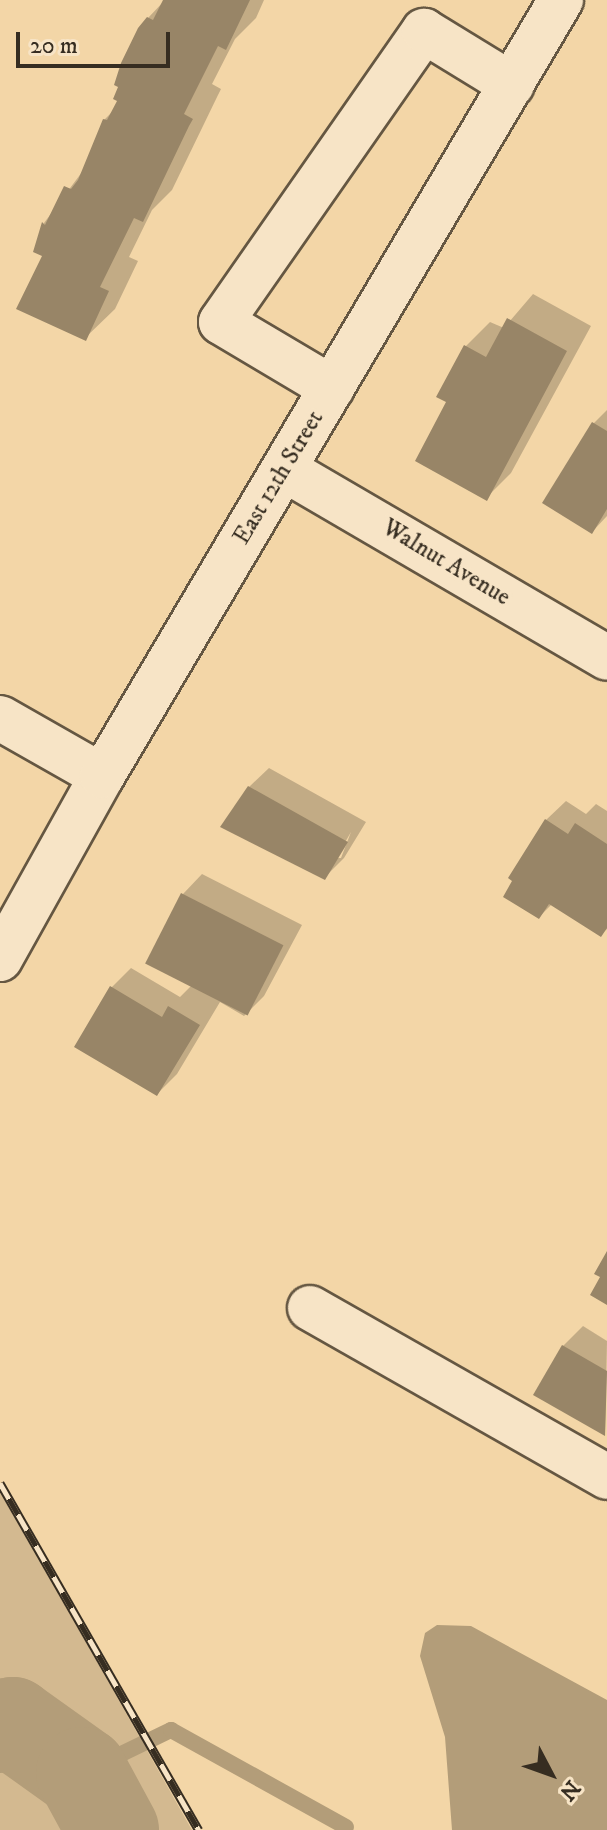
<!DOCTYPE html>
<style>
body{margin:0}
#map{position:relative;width:607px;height:1830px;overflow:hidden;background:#f3d6a7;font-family:"IM FELL DW Pica",serif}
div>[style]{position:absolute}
.green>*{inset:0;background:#d3b990}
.water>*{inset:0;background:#b39d79}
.shadow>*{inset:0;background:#0003}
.stream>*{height:16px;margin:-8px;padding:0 8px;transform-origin:8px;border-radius:8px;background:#b39d79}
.river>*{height:92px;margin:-46px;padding:0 46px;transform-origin:46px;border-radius:46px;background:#b39d79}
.building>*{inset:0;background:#988567;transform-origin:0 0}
.roads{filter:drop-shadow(2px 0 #655742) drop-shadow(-2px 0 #655742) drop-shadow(0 2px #655742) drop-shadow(0 -2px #655742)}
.minor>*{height:44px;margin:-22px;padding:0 22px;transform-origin:22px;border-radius:22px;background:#f7e4c6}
.rail>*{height:9px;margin-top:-4.5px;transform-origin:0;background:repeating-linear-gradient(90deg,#f7e4c6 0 18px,#362d21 0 36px);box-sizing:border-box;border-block:2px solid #362d21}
span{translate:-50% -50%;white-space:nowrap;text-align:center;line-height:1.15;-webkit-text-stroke:8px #f7e4c6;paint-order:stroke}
.street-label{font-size:24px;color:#362d21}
.north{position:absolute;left:511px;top:1734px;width:80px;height:80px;-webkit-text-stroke:6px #f7e4c6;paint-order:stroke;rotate:131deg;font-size:22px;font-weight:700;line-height:32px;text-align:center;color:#362d21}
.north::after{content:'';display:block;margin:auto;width:28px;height:36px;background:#362d21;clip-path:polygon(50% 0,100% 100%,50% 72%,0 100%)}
.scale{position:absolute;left:16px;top:32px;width:154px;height:36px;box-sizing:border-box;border:4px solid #362d21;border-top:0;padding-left:10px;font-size:24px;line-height:28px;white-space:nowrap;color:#362d21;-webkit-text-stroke:6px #f7e4c6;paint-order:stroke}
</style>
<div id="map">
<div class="green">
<i style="clip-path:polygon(0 1490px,192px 1830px,0 1830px)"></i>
</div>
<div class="water">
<i style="clip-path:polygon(437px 1625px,471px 1626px,607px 1700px,607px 1830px,452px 1830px,445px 1737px,420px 1656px,425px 1633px)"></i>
</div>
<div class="shadow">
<i style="clip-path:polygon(165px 0,264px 0,256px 18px,235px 39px,212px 84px,221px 89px,218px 95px,172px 190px,152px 210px,129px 257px,138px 261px,115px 309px,85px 338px,45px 255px,35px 251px,44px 223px,85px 168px,104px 120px,115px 109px,148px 18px)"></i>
<i style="clip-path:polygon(533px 294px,591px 326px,511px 473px,486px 498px,449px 401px,465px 347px,490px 322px,504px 328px)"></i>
<i style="clip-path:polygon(607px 410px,607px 516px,592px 532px,594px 423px)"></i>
<i style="clip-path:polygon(evenodd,269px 768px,366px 822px,344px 858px,325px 877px,249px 787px,269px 768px,351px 832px,341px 858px,336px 858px,351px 832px)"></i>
<i style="clip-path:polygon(566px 801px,586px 814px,596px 804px,607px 811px,607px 929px,601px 934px,552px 904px,539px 917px,546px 820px)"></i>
<i style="clip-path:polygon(202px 874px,302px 925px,264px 996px,244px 1016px,220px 1002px,177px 1074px,157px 1094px,111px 988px,131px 968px,180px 997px,191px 986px,183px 894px)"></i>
<i style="clip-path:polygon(583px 1326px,607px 1341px,605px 1434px,563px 1346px)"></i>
</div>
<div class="stream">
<i style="left:82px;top:1773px;width:99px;rotate:-25.8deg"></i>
<i style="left:171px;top:1730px;width:200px;rotate:29deg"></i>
</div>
<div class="river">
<i style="left:0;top:1727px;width:13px;rotate:-18deg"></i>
<i style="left:12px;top:1723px;width:86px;rotate:35.5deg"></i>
<i style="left:82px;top:1773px;width:65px;rotate:61.5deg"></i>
</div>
<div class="building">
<i style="clip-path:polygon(163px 0,250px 0,226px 50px,218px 46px,184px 114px,193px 119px,189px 126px,143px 222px,134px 218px,100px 287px,109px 291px,86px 341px,16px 309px,42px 256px,33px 252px,42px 222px,45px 225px,64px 186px,71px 189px,78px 180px,103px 119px,107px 120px,117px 101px,113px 99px,118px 87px,114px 85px,121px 63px,138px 28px,147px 17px,153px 20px)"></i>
<i style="clip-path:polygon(507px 318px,567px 351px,487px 501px,415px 461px,446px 402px,436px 397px,464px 345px,486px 357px)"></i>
<i style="clip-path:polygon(592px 422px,607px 431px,607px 509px,592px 534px,542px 503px)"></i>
<i style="clip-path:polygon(248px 786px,348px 842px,325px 880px,220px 827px)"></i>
<i style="clip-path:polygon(545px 819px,568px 834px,575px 823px,607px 844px,607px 928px,601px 937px,549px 904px,539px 919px,503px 897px,512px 881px,508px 878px)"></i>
<i style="left:181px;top:893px;width:115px;height:79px;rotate:27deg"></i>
<i style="clip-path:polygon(110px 986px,162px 1017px,168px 1006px,200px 1025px,157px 1096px,74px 1047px)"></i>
<i style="clip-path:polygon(607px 1251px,607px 1305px,590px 1295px,600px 1277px,594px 1274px)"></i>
<i style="clip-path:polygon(562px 1345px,607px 1371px,605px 1436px,533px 1395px)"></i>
</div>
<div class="roads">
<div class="minor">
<i style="left:332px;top:388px;width:129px;rotate:-149.3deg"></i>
<i style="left:221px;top:322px;width:355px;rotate:-55.1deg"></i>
<i style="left:424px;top:31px;width:103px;rotate:31.5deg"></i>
<i style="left:284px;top:469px;width:374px;rotate:30.3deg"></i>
<i style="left:0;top:718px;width:117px;rotate:29.6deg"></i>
<i style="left:0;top:959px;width:210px;rotate:-60.9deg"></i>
<i style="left:102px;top:776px;width:902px;rotate:-59.4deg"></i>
<i style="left:310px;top:1308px;width:342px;rotate:29.6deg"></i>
</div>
</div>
<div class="rail">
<i style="left:0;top:1483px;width:400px;rotate:60.2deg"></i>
</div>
<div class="street-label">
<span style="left:279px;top:478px;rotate:-59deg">East 12th Street</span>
<span style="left:446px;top:563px;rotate:31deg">Walnut Avenue</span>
</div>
<div class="north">N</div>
<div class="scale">20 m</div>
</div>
